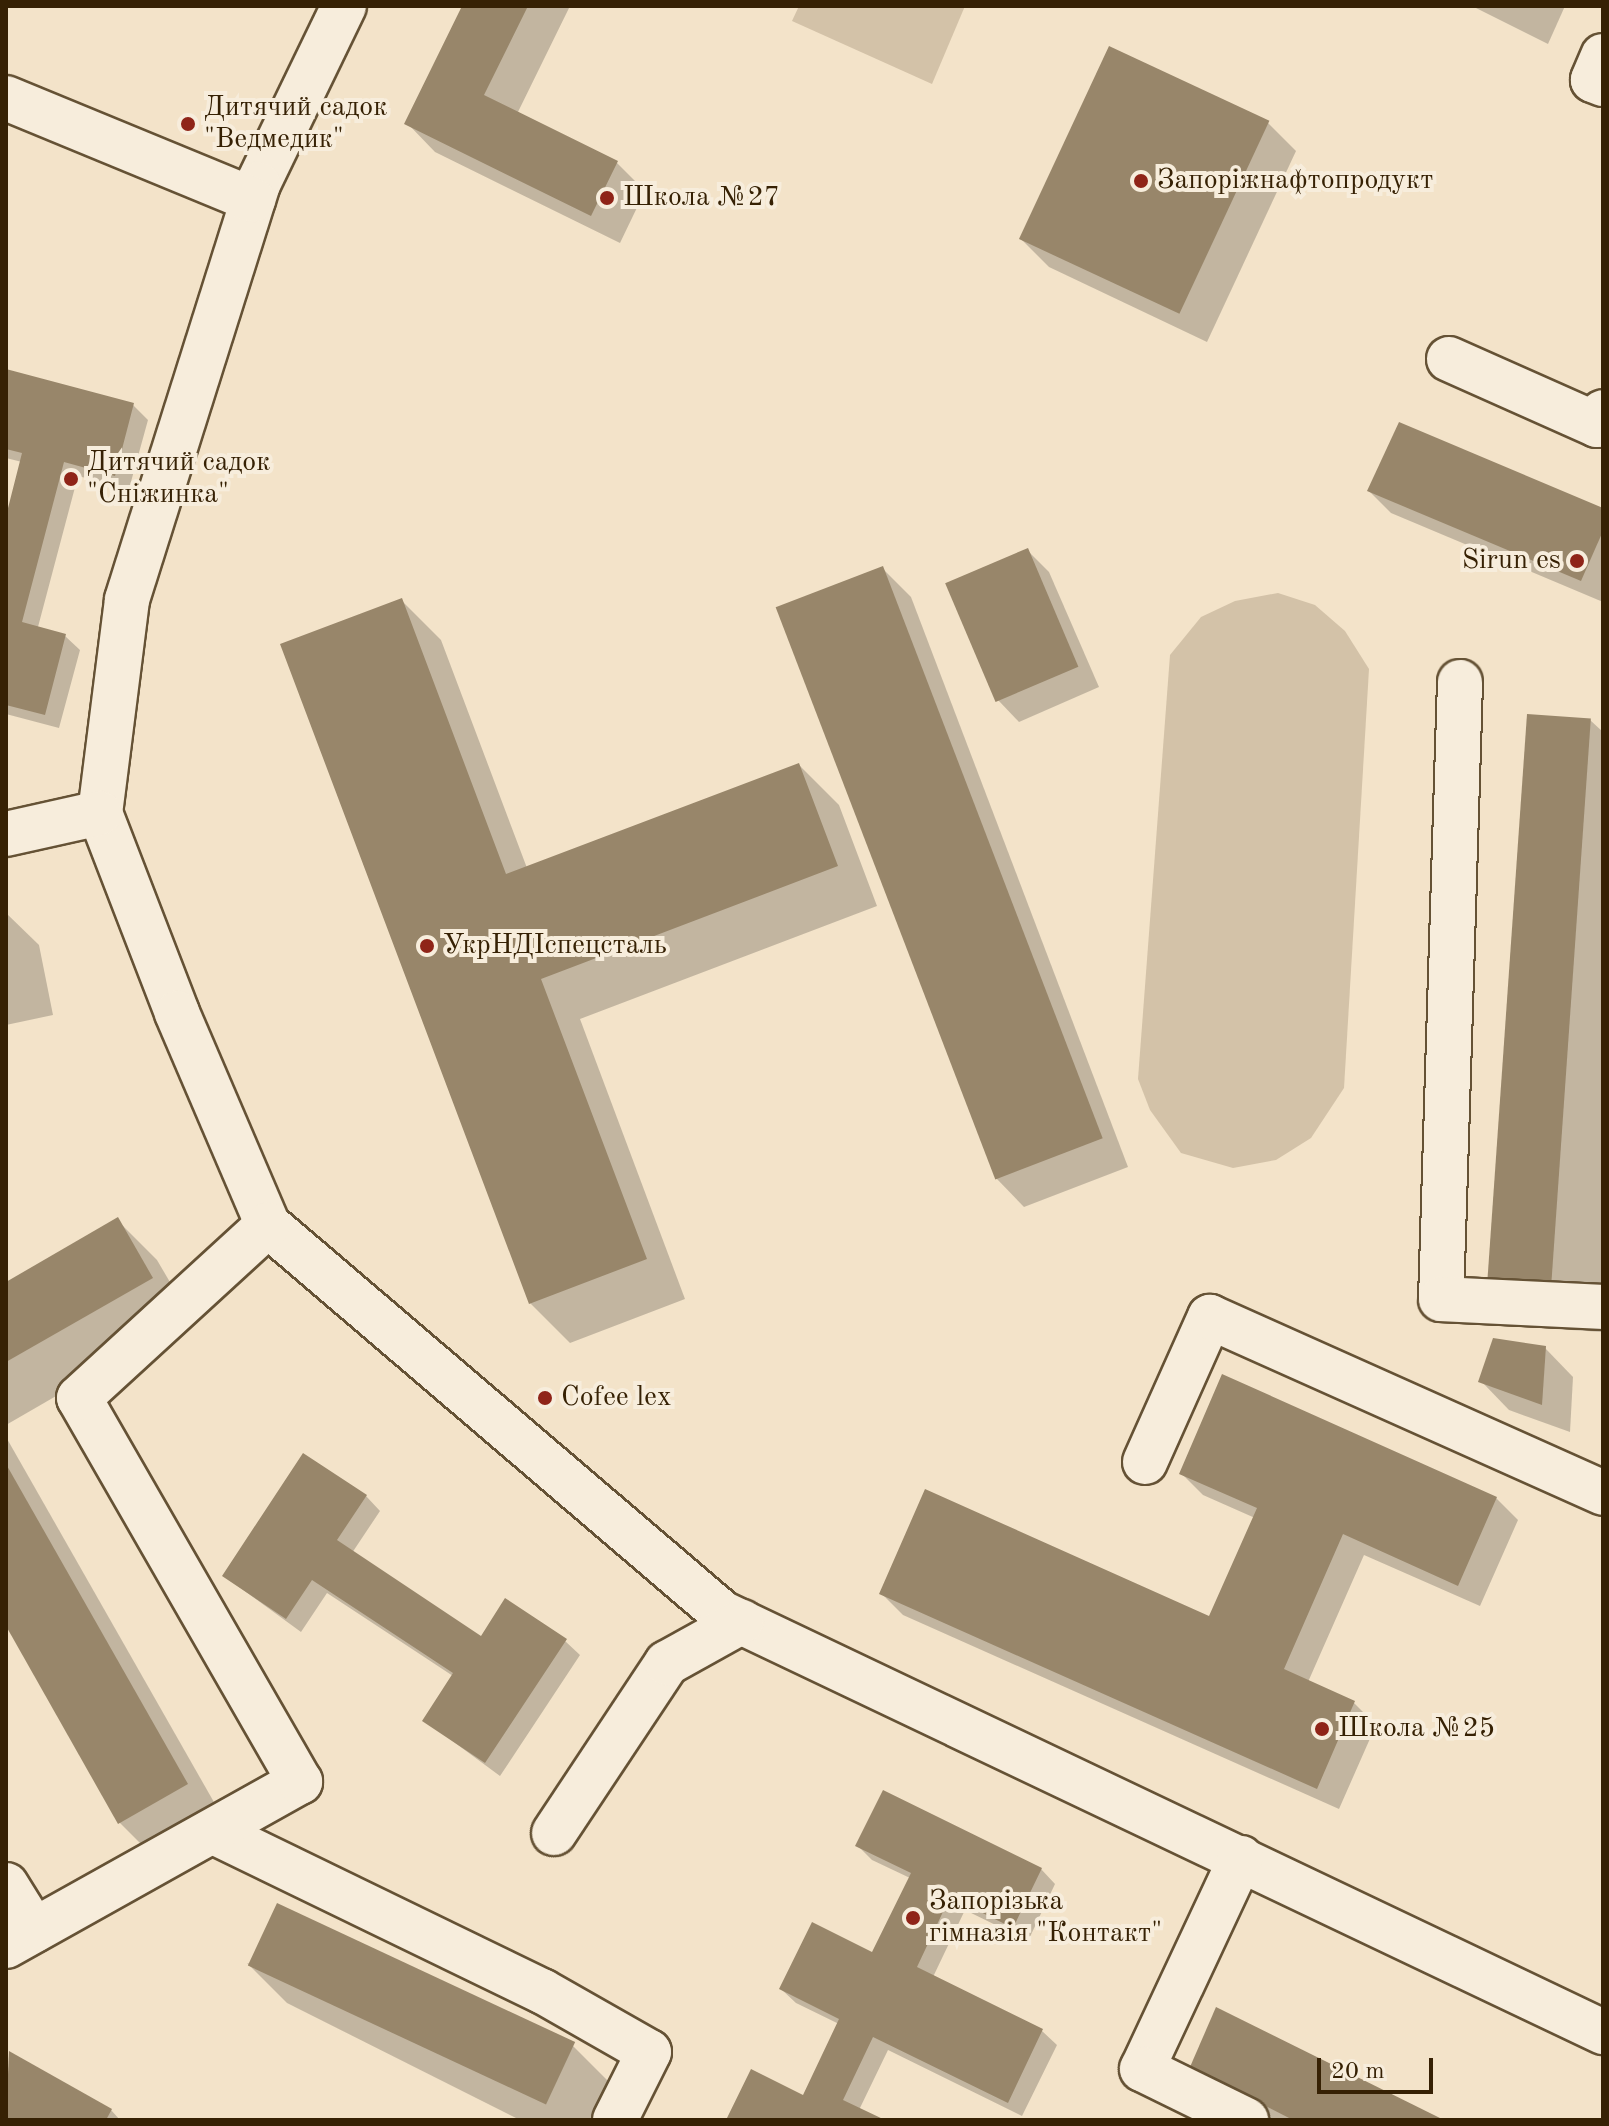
<!DOCTYPE html>
<meta charset="utf-8">
<style>
body{margin:0}
#map{position:relative;width:1609px;height:2126px;overflow:hidden;background:#f3e3c9;font-family:"Old Standard TT",serif}
div>[style]{position:absolute}
.green>*{inset:0;background:#d3c2a8}
.shadow>*{inset:0;background:#0003}
.building>*{inset:0;background:#98866a;transform-origin:0 0}
.roads{filter:drop-shadow(2px 0 #655235) drop-shadow(-2px 0 #655235) drop-shadow(0 2px #655235) drop-shadow(0 -2px #655235)}
.minor>*{height:44px;margin:-22px;padding:0 22px;transform-origin:22px;border-radius:22px;background:#f7eddc}
.dots>*{width:22px;height:22px;translate:-50% -50%;box-sizing:border-box;border:4px solid #f7eddc;border-radius:50%}
span{translate:-50% -50%;white-space:nowrap;text-align:center;line-height:1.15;-webkit-text-stroke:8px #f7eddc;paint-order:stroke}
.poi-label{font-size:28px;color:#362104}
.left{translate:0 -50%;text-align:left}
.right{translate:-100% -50%;text-align:right}
.frame{position:absolute;inset:0;border:8px solid #362104;pointer-events:none}
.scale{position:absolute;left:1317px;top:2058px;width:116px;height:36px;box-sizing:border-box;border:4px solid #362104;border-top:0;padding-left:10px;font-size:24px;line-height:28px;white-space:nowrap;color:#362104;-webkit-text-stroke:6px #f7eddc;paint-order:stroke}
</style>
<div id="map">
<div class="green">
<i style="clip-path:polygon(799px 6px,965px 6px,932px 84px,792px 21px)"></i>
<i style="clip-path:polygon(1278px 593px,1315px 605px,1345px 631px,1369px 669px,1344px 1088px,1311px 1138px,1276px 1160px,1233px 1168px,1181px 1153px,1150px 1110px,1138px 1079px,1170px 655px,1201px 617px,1235px 601px)"></i>
</div>
<div class="shadow">
<i style="clip-path:polygon(464px 6px,570px 6px,517px 114px,617px 163px,645px 191px,620px 243px,435px 152px,407px 123px)"></i>
<i style="clip-path:polygon(1472px 6px,1565px 6px,1548px 44px)"></i>
<i style="clip-path:polygon(1268px 123px,1296px 151px,1207px 342px,1049px 267px,1021px 239px)"></i>
<i style="clip-path:polygon(6px 372px,133px 405px,148px 420px,129px 489px,78px 476px,38px 627px,65px 636px,80px 650px,59px 728px,6px 714px,6px 524px,22px 462px,6px 458px)"></i>
<i style="clip-path:polygon(1369px 491px,1603px 510px,1603px 602px,1391px 513px)"></i>
<i style="clip-path:polygon(1027px 550px,1049px 572px,1099px 687px,1019px 722px,998px 700px,947px 584px)"></i>
<i style="clip-path:polygon(883px 569px,911px 597px,1128px 1167px,1024px 1207px,996px 1178px)"></i>
<i style="clip-path:polygon(401px 600px,441px 640px,527px 868px,799px 765px,839px 805px,877px 906px,580px 1019px,685px 1299px,570px 1343px,530px 1303px)"></i>
<i style="clip-path:polygon(1590px 720px,1603px 732px,1602px 1332px,1540px 1328px,1500px 1288px)"></i>
<i style="clip-path:polygon(6px 913px,39px 945px,53px 1015px,6px 1025px)"></i>
<i style="clip-path:polygon(117px 1220px,157px 1260px,191px 1318px,6px 1425px,6px 1284px)"></i>
<i style="clip-path:polygon(1545px 1348px,1573px 1377px,1570px 1432px,1509px 1410px,1481px 1381px)"></i>
<i style="clip-path:polygon(6px 1437px,227px 1825px,160px 1863px,120px 1823px,6px 1622px)"></i>
<i style="clip-path:polygon(1181px 1473px,1496px 1498px,1518px 1520px,1480px 1606px,1364px 1555px,1308px 1682px,1354px 1703px,1376px 1725px,1339px 1809px,903px 1615px,881px 1593px,1210px 1618px,1255px 1518px,1203px 1495px)"></i>
<i style="clip-path:polygon(366px 1496px,380px 1511px,352px 1553px,481px 1639px,565px 1641px,580px 1655px,500px 1776px,424px 1720px,453px 1676px,327px 1593px,301px 1632px,224px 1576px)"></i>
<i style="clip-path:polygon(857px 1845px,1041px 1869px,1055px 1884px,1028px 1941px,965px 1910px,933px 1977px,1042px 2031px,1057px 2045px,1022px 2116px,888px 2050px,859px 2110px,880px 2120px,728px 2120px,804px 2097px,839px 2024px,796px 2003px,781px 1989px,873px 1954px,910px 1878px,872px 1860px)"></i>
<i style="clip-path:polygon(247px 1963px,573px 2046px,613px 2086px,598px 2120px,520px 2120px,287px 2003px)"></i>
<i style="clip-path:polygon(10px 2053px,111px 2110px,120px 2120px,6px 2120px)"></i>
<i style="clip-path:polygon(1192px 2067px,1439px 2120px,1258px 2120px,1232px 2107px)"></i>
</div>
<div class="building">
<i style="clip-path:polygon(462px 6px,528px 6px,484px 95px,618px 161px,591px 216px,404px 124px)"></i>
<i style="left:1109px;top:46px;width:177px;height:213px;rotate:25deg"></i>
<i style="clip-path:polygon(6px 369px,134px 403px,115px 476px,64px 462px,22px 622px,66px 634px,45px 715px,6px 705px,6px 516px,22px 453px,6px 449px)"></i>
<i style="clip-path:polygon(1399px 422px,1603px 508px,1603px 531px,1581px 581px,1367px 491px)"></i>
<i style="left:1028px;top:548px;width:129px;height:90px;rotate:67deg"></i>
<i style="left:883px;top:566px;width:613px;height:115px;rotate:69deg"></i>
<i style="clip-path:polygon(402px 598px,506px 874px,799px 763px,838px 866px,541px 979px,647px 1259px,529px 1304px,280px 644px)"></i>
<i style="left:1527px;top:714px;width:64px;height:576px;rotate:4deg"></i>
<i style="clip-path:polygon(118px 1217px,153px 1278px,6px 1362px,6px 1282px)"></i>
<i style="clip-path:polygon(1493px 1338px,1546px 1346px,1542px 1405px,1478px 1382px)"></i>
<i style="clip-path:polygon(1222px 1374px,1497px 1497px,1458px 1586px,1343px 1534px,1284px 1669px,1355px 1701px,1317px 1789px,879px 1594px,925px 1489px,1209px 1616px,1257px 1508px,1179px 1474px)"></i>
<i style="clip-path:polygon(303px 1453px,367px 1495px,337px 1540px,481px 1636px,505px 1598px,567px 1639px,485px 1763px,422px 1721px,453px 1673px,312px 1580px,286px 1619px,222px 1576px)"></i>
<i style="clip-path:polygon(6px 1464px,188px 1784px,118px 1824px,6px 1626px)"></i>
<i style="clip-path:polygon(883px 1790px,1042px 1868px,1013px 1928px,950px 1897px,917px 1967px,1043px 2029px,1008px 2103px,873px 2037px,843px 2100px,885px 2120px,726px 2120px,751px 2069px,803px 2095px,839px 2019px,779px 1989px,812px 1922px,872px 1952px,911px 1873px,855px 1846px)"></i>
<i style="left:277px;top:1903px;width:329px;height:69px;rotate:25deg"></i>
<i style="clip-path:polygon(1216px 2007px,1444px 2120px,1293px 2120px,1190px 2067px)"></i>
<i style="clip-path:polygon(9px 2051px,112px 2109px,106px 2120px,6px 2120px)"></i>
</div>
<div class="roads">
<div class="minor">
<i style="left:344px;top:6px;width:198px;rotate:115.8deg"></i>
<i style="left:258px;top:184px;width:436px;rotate:107.5deg"></i>
<i style="left:127px;top:600px;width:215px;rotate:97.2deg"></i>
<i style="left:100px;top:813px;width:214px;rotate:68.9deg"></i>
<i style="left:177px;top:1013px;width:231px;rotate:66.8deg"></i>
<i style="left:268px;top:1225px;width:597px;rotate:40.52deg"></i>
<i style="left:722px;top:1613px;width:976px;rotate:25.44deg"></i>
<i style="left:1603px;top:56px;width:26px;rotate:113deg"></i>
<i style="left:1593px;top:80px;width:11px;rotate:22deg"></i>
<i style="left:6px;top:98px;width:267px;rotate:22.4deg"></i>
<i style="left:1449px;top:359px;width:162px;rotate:24deg"></i>
<i style="left:1597px;top:425px;width:14px;rotate:-65deg"></i>
<i style="left:1460px;top:682px;width:617px;rotate:91.76deg"></i>
<i style="left:1441px;top:1299px;width:162px;rotate:2.8deg"></i>
<i style="left:6px;top:834px;width:96px;rotate:-12.6deg"></i>
<i style="left:1145px;top:1462px;width:159px;rotate:-65.9deg"></i>
<i style="left:1210px;top:1317px;width:431px;rotate:24.1deg"></i>
<i style="left:214px;top:1832px;width:365px;rotate:25.9deg"></i>
<i style="left:542px;top:1991px;width:123px;rotate:29.7deg"></i>
<i style="left:649px;top:2052px;width:76px;rotate:116.6deg"></i>
<i style="left:554px;top:1833px;width:204px;rotate:-56.4deg"></i>
<i style="left:667px;top:1663px;width:85px;rotate:-29deg"></i>
<i style="left:1241px;top:1858px;width:233px;rotate:115.1deg"></i>
<i style="left:1142px;top:2069px;width:116px;rotate:26.1deg"></i>
<i style="left:6px;top:1885px;width:53px;rotate:58.1deg"></i>
<i style="left:6px;top:1946px;width:337px;rotate:-29.2deg"></i>
<i style="left:300px;top:1782px;width:443px;rotate:-119.9deg"></i>
<i style="left:79px;top:1398px;width:256px;rotate:-42.5deg"></i>
</div>
</div>
<div class="dots">
<i style="left:188px;top:124px;background:#8f2418"></i>
<i style="left:1141px;top:181px;background:#8f2418"></i>
<i style="left:607px;top:198px;background:#8f2418"></i>
<i style="left:71px;top:479px;background:#8f2418"></i>
<i style="left:1577px;top:561px;background:#8f2418"></i>
<i style="left:427px;top:946px;background:#8f2418"></i>
<i style="left:545px;top:1398px;background:#8f2418"></i>
<i style="left:1322px;top:1729px;background:#8f2418"></i>
<i style="left:913px;top:1918px;background:#8f2418"></i>
</div>
<div class="poi-label">
<span class="left" style="left:204px;top:124px">Дитячий садок<br>"Ведмедик"</span>
<span class="left" style="left:1157px;top:181px">Запоріжнафтопродукт</span>
<span class="left" style="left:623px;top:198px">Школа №27</span>
<span class="left" style="left:87px;top:479px">Дитячий садок<br>"Сніжинка"</span>
<span class="right" style="left:1561px;top:561px">Sirun es</span>
<span class="left" style="left:443px;top:946px">УкрНДІспецсталь</span>
<span class="left" style="left:561px;top:1398px">Cofee lex</span>
<span class="left" style="left:1338px;top:1729px">Школа №25</span>
<span class="left" style="left:929px;top:1918px">Запорізька<br>гімназія "Контакт"</span>
</div>
<div class="frame"></div>
<div class="scale">20 m</div>
</div>
